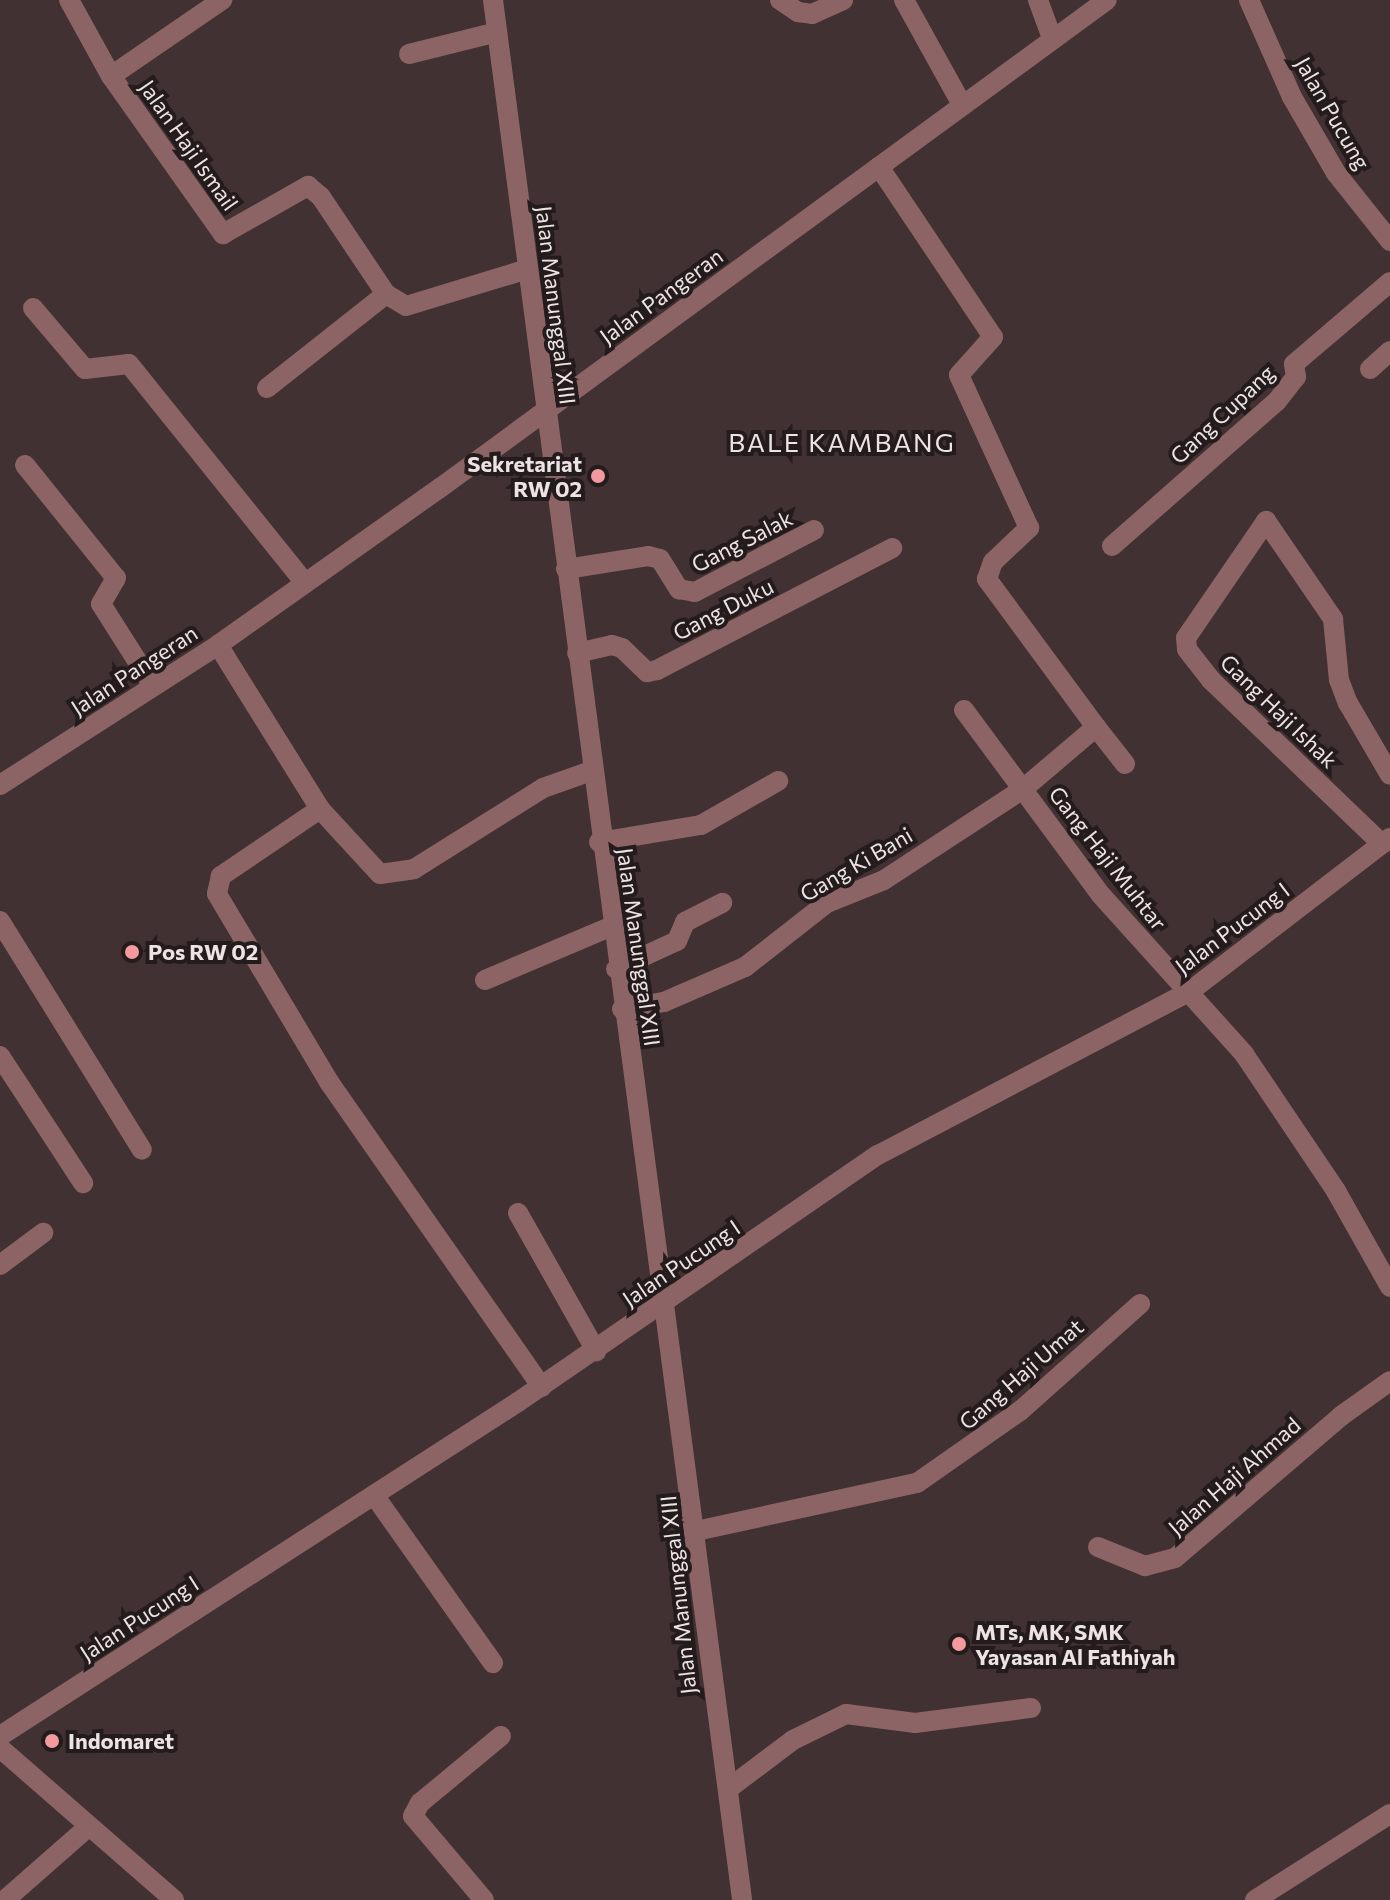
<!DOCTYPE html>
<style>
body{margin:0}
#map{position:relative;width:1390px;height:1900px;overflow:hidden;background:#413132;font-family:Commissioner,sans-serif}
div>[style]{position:absolute}
.minor>*{height:20px;margin:-10px;padding:0 10px;transform-origin:10px;border-radius:10px;background:#8c6465}
.dots>*{width:22px;height:22px;translate:-50% -50%;box-sizing:border-box;border:4px solid #231b1c;border-radius:50%}
span{translate:-50% -50%;white-space:nowrap;text-align:center;line-height:1.15;-webkit-text-stroke:8px #231b1c;paint-order:stroke}
.street-label{font-size:22px;color:#ede3e3}
.poi-label{font-size:22px;color:#ede3e3;font-weight:700}
.right{translate:-100% -50%;text-align:right}
.left{translate:0 -50%;text-align:left}
.quarter-label{font-size:26px;color:#ede3e3;letter-spacing:2px}
</style>
<div id="map">
<div class="minor">
<i style="left:69px;top:0;width:87px;rotate:61.1deg"></i>
<i style="left:111px;top:76px;width:194px;rotate:54.7deg"></i>
<i style="left:223px;top:234px;width:98px;rotate:-29.5deg"></i>
<i style="left:308px;top:186px;width:17px;rotate:40deg"></i>
<i style="left:321px;top:197px;width:117px;rotate:56.2deg"></i>
<i style="left:386px;top:294px;width:23px;rotate:31deg"></i>
<i style="left:406px;top:306px;width:127px;rotate:-16.9deg"></i>
<i style="left:493px;top:0;width:1916px;rotate:82.53deg"></i>
<i style="left:780px;top:0;width:22px;rotate:34deg"></i>
<i style="left:798px;top:12px;width:14px;rotate:8deg"></i>
<i style="left:812px;top:14px;width:34px;rotate:-24deg"></i>
<i style="left:904px;top:0;width:118px;rotate:61deg"></i>
<i style="left:1038px;top:0;width:40px;rotate:69.8deg"></i>
<i style="left:1249px;top:0;width:106px;rotate:66.1deg"></i>
<i style="left:1292px;top:97px;width:88px;rotate:59.9deg"></i>
<i style="left:1336px;top:173px;width:87px;rotate:51.5deg"></i>
<i style="left:409px;top:54px;width:91px;rotate:-14deg"></i>
<i style="left:111px;top:76px;width:135px;rotate:-34.4deg"></i>
<i style="left:33px;top:308px;width:80px;rotate:49.6deg"></i>
<i style="left:85px;top:369px;width:44px;rotate:-6.5deg"></i>
<i style="left:129px;top:364px;width:281px;rotate:51.2deg"></i>
<i style="left:1370px;top:369px;width:27px;rotate:-42deg"></i>
<i style="left:267px;top:388px;width:152px;rotate:-38.3deg"></i>
<i style="left:25px;top:465px;width:145px;rotate:51.2deg"></i>
<i style="left:116px;top:578px;width:30px;rotate:120deg"></i>
<i style="left:101px;top:604px;width:97px;rotate:57.6deg"></i>
<i style="left:1112px;top:546px;width:220px;rotate:-41.3deg"></i>
<i style="left:1277px;top:401px;width:31px;rotate:-52deg"></i>
<i style="left:1296px;top:377px;width:13px;rotate:-99deg"></i>
<i style="left:1294px;top:364px;width:126px;rotate:-40.5deg"></i>
<i style="left:566px;top:569px;width:83px;rotate:-9deg"></i>
<i style="left:648px;top:556px;width:12px;rotate:14deg"></i>
<i style="left:660px;top:559px;width:36px;rotate:58deg"></i>
<i style="left:679px;top:589px;width:16px;rotate:11deg"></i>
<i style="left:695px;top:592px;width:134px;rotate:-27.5deg"></i>
<i style="left:218px;top:645px;width:193px;rotate:58.1deg"></i>
<i style="left:320px;top:809px;width:88px;rotate:47.3deg"></i>
<i style="left:380px;top:874px;width:34px;rotate:-8deg"></i>
<i style="left:414px;top:869px;width:152px;rotate:-32.1deg"></i>
<i style="left:543px;top:788px;width:51px;rotate:-19.5deg"></i>
<i style="left:577px;top:653px;width:36px;rotate:-13deg"></i>
<i style="left:612px;top:645px;width:10px;rotate:17deg"></i>
<i style="left:622px;top:648px;width:35px;rotate:44deg"></i>
<i style="left:647px;top:672px;width:10px;rotate:-11deg"></i>
<i style="left:657px;top:670px;width:265px;rotate:-27.4deg"></i>
<i style="left:964px;top:710px;width:230px;rotate:53.5deg"></i>
<i style="left:1101px;top:895px;width:214px;rotate:48deg"></i>
<i style="left:1244px;top:1054px;width:165px;rotate:56.1deg"></i>
<i style="left:1336px;top:1191px;width:110px;rotate:60.6deg"></i>
<i style="left:1096px;top:727px;width:47px;rotate:51.9deg"></i>
<i style="left:0;top:785px;width:259px;rotate:-32.7deg"></i>
<i style="left:218px;top:645px;width:272px;rotate:-35.3deg"></i>
<i style="left:440px;top:488px;width:826px;rotate:-36.19deg"></i>
<i style="left:320px;top:809px;width:120px;rotate:145.9deg"></i>
<i style="left:221px;top:876px;width:18px;rotate:103deg"></i>
<i style="left:217px;top:894px;width:219px;rotate:59.2deg"></i>
<i style="left:329px;top:1082px;width:372px;rotate:55.1deg"></i>
<i style="left:599px;top:842px;width:103px;rotate:-9.5deg"></i>
<i style="left:701px;top:825px;width:89px;rotate:-29.7deg"></i>
<i style="left:1382px;top:844px;width:237px;rotate:-136.2deg"></i>
<i style="left:1211px;top:680px;width:39px;rotate:-128deg"></i>
<i style="left:1187px;top:649px;width:11px;rotate:-95deg"></i>
<i style="left:1186px;top:638px;width:142px;rotate:-55.6deg"></i>
<i style="left:1266px;top:521px;width:119px;rotate:55.6deg"></i>
<i style="left:1333px;top:619px;width:61px;rotate:84.4deg"></i>
<i style="left:1339px;top:680px;width:25px;rotate:69deg"></i>
<i style="left:1348px;top:703px;width:83px;rotate:59.7deg"></i>
<i style="left:0;top:921px;width:269px;rotate:58.2deg"></i>
<i style="left:616px;top:969px;width:67px;rotate:-24.7deg"></i>
<i style="left:677px;top:941px;width:21px;rotate:-67deg"></i>
<i style="left:685px;top:922px;width:42px;rotate:-27.2deg"></i>
<i style="left:485px;top:980px;width:136px;rotate:-23deg"></i>
<i style="left:622px;top:1009px;width:43px;rotate:-9.5deg"></i>
<i style="left:664px;top:1002px;width:88px;rotate:-23.4deg"></i>
<i style="left:745px;top:967px;width:104px;rotate:-38deg"></i>
<i style="left:827px;top:903px;width:61px;rotate:-22deg"></i>
<i style="left:884px;top:880px;width:166px;rotate:-33.2deg"></i>
<i style="left:1023px;top:789px;width:96px;rotate:-40.3deg"></i>
<i style="left:1096px;top:727px;width:184px;rotate:-126.4deg"></i>
<i style="left:987px;top:579px;width:18px;rotate:-71deg"></i>
<i style="left:993px;top:562px;width:50px;rotate:-43.4deg"></i>
<i style="left:1029px;top:528px;width:168px;rotate:-114.6deg"></i>
<i style="left:959px;top:375px;width:51px;rotate:-48.2deg"></i>
<i style="left:993px;top:337px;width:205px;rotate:-123.8deg"></i>
<i style="left:0;top:1056px;width:152px;rotate:56.8deg"></i>
<i style="left:518px;top:1213px;width:159px;rotate:60.5deg"></i>
<i style="left:0;top:1265px;width:54px;rotate:-36.7deg"></i>
<i style="left:374px;top:1495px;width:206px;rotate:54.7deg"></i>
<i style="left:696px;top:1531px;width:226px;rotate:-12.3deg"></i>
<i style="left:917px;top:1483px;width:126px;rotate:-35deg"></i>
<i style="left:1020px;top:1411px;width:161px;rotate:-41.7deg"></i>
<i style="left:1098px;top:1547px;width:51px;rotate:22deg"></i>
<i style="left:1145px;top:1566px;width:31px;rotate:-15deg"></i>
<i style="left:1175px;top:1558px;width:218px;rotate:-40.5deg"></i>
<i style="left:1341px;top:1416px;width:60px;rotate:-35.5deg"></i>
<i style="left:0;top:1736px;width:616px;rotate:-32.81deg"></i>
<i style="left:518px;top:1402px;width:437px;rotate:-34.5deg"></i>
<i style="left:878px;top:1155px;width:351px;rotate:-27.7deg"></i>
<i style="left:1189px;top:992px;width:253px;rotate:-37.5deg"></i>
<i style="left:0;top:1748px;width:231px;rotate:41.1deg"></i>
<i style="left:728px;top:1789px;width:81px;rotate:-37deg"></i>
<i style="left:793px;top:1740px;width:59px;rotate:-26.1deg"></i>
<i style="left:846px;top:1714px;width:70px;rotate:7.4deg"></i>
<i style="left:915px;top:1723px;width:117px;rotate:-7.4deg"></i>
<i style="left:5px;top:1900px;width:111px;rotate:-41.3deg"></i>
<i style="left:484px;top:1900px;width:110px;rotate:-130.2deg"></i>
<i style="left:413px;top:1816px;width:15px;rotate:-62deg"></i>
<i style="left:420px;top:1803px;width:105px;rotate:-39.6deg"></i>
<i style="left:1255px;top:1900px;width:160px;rotate:-32.5deg"></i>
</div>
<div class="dots">
<i style="left:598px;top:476px;background:#f49a9f"></i>
<i style="left:132px;top:952px;background:#f49a9f"></i>
<i style="left:959px;top:1644px;background:#f49a9f"></i>
<i style="left:52px;top:1741px;background:#f49a9f"></i>
</div>
<div class="street-label">
<span style="left:1333px;top:113px;rotate:60deg">Jalan Pucung</span>
<span style="left:189px;top:145px;rotate:55deg">Jalan Haji Ismail</span>
<span style="left:661px;top:296px;rotate:-36deg">Jalan Pangeran</span>
<span style="left:556px;top:305px;rotate:83deg">Jalan Manunggal XIII</span>
<span style="left:1222px;top:414px;rotate:-43deg">Gang Cupang</span>
<span style="left:742px;top:541px;rotate:-27deg">Gang Salak</span>
<span style="left:723px;top:609px;rotate:-27deg">Gang Duku</span>
<span style="left:134px;top:670px;rotate:-33deg">Jalan Pangeran</span>
<span style="left:1279px;top:711px;rotate:44deg">Gang Haji Ishak</span>
<span style="left:1108px;top:858px;rotate:52deg">Gang Haji Muhtar</span>
<span style="left:856px;top:864px;rotate:-30deg">Gang Ki Bani</span>
<span style="left:1232px;top:928px;rotate:-37deg">Jalan Pucung I</span>
<span style="left:639px;top:947px;rotate:82deg">Jalan Manunggal XIII</span>
<span style="left:681px;top:1263px;rotate:-34deg">Jalan Pucung I</span>
<span style="left:1021px;top:1374px;rotate:-41deg">Gang Haji Umat</span>
<span style="left:1234px;top:1476px;rotate:-41deg">Jalan Haji Ahmad</span>
<span style="left:678px;top:1595px;rotate:-96deg">Jalan Manunggal XIII</span>
<span style="left:139px;top:1618px;rotate:-33deg">Jalan Pucung I</span>
</div>
<div class="poi-label">
<span class="right" style="left:582px;top:476px">Sekretariat<br>RW 02</span>
<span class="left" style="left:148px;top:952px">Pos RW 02</span>
<span class="left" style="left:975px;top:1644px">MTs, MK, SMK<br>Yayasan Al Fathiyah</span>
<span class="left" style="left:68px;top:1741px">Indomaret</span>
</div>
<div class="quarter-label">
<span style="left:842px;top:442px">BALE KAMBANG</span>
</div>
</div>
